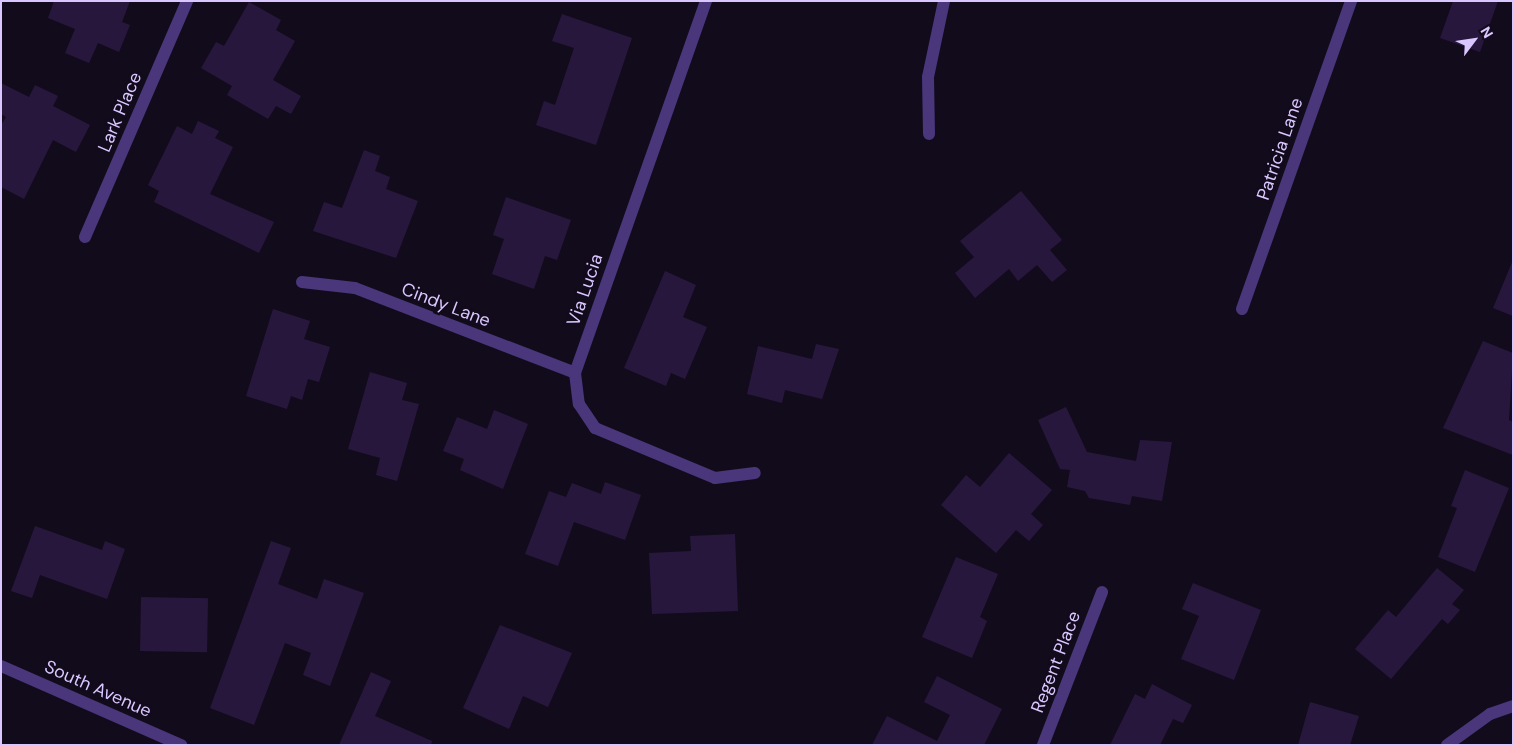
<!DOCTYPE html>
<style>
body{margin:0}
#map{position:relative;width:1514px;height:746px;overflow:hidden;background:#120b1c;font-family:"DM Sans",sans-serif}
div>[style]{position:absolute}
.building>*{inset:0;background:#28173d;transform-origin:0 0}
.street>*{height:12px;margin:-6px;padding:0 6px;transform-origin:6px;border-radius:6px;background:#49367b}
span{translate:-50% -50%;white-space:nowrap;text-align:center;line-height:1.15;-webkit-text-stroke:5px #120b1c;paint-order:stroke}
.street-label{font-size:18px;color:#dac7ff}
.frame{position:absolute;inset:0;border:2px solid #dac7ff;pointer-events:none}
.north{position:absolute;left:1449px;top:15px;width:50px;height:50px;-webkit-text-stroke:4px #120b1c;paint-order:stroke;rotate:59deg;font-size:14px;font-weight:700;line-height:20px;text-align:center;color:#dac7ff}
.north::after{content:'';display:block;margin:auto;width:18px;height:22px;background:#dac7ff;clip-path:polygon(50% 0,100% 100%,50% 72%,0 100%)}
</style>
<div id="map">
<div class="building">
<i style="clip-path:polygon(54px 1px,130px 1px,122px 22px,130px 25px,119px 52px,98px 43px,89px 63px,65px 53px,75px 29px,48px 18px)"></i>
<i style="clip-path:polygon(1453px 1px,1498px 1px,1480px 52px,1440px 38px)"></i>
<i style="clip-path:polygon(249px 2px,281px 20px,276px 30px,295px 41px,273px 80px,301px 96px,291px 114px,276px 106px,268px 119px,227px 95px,232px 86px,201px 68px,216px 42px,224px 46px)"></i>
<i style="clip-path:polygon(562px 14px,632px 38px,596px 145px,536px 125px,544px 101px,555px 105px,574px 48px,552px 41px)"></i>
<i style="clip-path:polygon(1px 83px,29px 97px,35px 85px,58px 96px,53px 106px,90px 125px,76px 152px,53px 140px,24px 199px,1px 187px,1px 125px,6px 117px,1px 114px)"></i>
<i style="clip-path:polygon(198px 121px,219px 131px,215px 138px,233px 147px,210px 194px,274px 222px,259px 253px,154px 202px,159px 191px,148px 185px,177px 126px,192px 134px)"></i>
<i style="clip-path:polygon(364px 150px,380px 156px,375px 171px,390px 177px,386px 189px,418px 201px,396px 258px,313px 231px,324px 202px,342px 208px)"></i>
<i style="clip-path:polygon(1021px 191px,1062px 240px,1050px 250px,1067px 270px,1052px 282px,1037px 265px,1018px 281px,1009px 269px,975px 298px,955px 273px,974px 257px,960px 241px)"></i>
<i style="clip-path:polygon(506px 197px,571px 220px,557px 260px,545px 256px,534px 289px,492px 274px,504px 239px,493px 235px)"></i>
<i style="clip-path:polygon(1513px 260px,1513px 316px,1493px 308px)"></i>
<i style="clip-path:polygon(665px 271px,696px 285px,683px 317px,707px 327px,685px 379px,671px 373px,666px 386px,624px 368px)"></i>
<i style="clip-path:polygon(273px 309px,310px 321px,304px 339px,330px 347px,319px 382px,308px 379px,302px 400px,291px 396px,287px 409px,246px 396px)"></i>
<i style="clip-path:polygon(1483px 341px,1513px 353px,1509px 420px,1513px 422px,1513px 455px,1443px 428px)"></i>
<i style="clip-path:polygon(816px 344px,839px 349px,822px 399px,785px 390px,782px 403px,747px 394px,758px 346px,812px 359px)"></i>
<i style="clip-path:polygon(370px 372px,407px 383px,402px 400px,419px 404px,397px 481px,376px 475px,380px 458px,348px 449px)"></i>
<i style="clip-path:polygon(1066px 407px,1087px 452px,1136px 461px,1140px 440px,1172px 442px,1162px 501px,1132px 496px,1130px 505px,1089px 498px,1085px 491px,1067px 487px,1070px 470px,1060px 469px,1038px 420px)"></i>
<i style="clip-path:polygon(494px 410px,528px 424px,503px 489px,460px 470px,464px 459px,443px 451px,457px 417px,487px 429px)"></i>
<i style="clip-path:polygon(1009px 453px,1052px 490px,1031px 514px,1043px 525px,1029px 541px,1016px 530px,996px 553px,941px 505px,966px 475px,980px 487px)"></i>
<i style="clip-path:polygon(1465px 470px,1509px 488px,1475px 572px,1438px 557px,1457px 508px,1451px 506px)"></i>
<i style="clip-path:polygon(605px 482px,641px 495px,625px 540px,574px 522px,558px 566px,525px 554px,549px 491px,566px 497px,572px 483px,601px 494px)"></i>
<i style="clip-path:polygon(35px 526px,102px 550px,105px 541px,125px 549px,107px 599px,40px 575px,32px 598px,11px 591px)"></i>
<i style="clip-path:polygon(735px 534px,738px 611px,652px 614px,649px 553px,691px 551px,690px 536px)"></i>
<i style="clip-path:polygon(271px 541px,291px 548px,278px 584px,317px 599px,324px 579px,364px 593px,330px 686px,303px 675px,311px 653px,285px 643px,254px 725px,210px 708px)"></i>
<i style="clip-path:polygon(956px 557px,998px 574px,980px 617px,987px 621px,972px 658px,922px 637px)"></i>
<i style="clip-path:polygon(1437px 568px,1464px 590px,1452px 604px,1460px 610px,1448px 624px,1442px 619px,1391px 679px,1355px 649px,1388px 610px,1396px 617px)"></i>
<i style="clip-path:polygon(1193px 583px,1261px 610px,1234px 680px,1181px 659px,1199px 616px,1182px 609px)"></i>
<i style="left:141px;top:597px;width:67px;height:54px;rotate:1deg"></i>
<i style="clip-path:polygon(500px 625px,572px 653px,548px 707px,523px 696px,509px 729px,463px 708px)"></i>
<i style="clip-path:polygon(371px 672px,391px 681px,375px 716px,432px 741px,431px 745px,339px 745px)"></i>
<i style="clip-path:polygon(937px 676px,1002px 709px,984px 745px,872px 745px,887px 716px,937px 741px,950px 715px,924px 702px)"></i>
<i style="clip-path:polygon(1152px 684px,1192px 705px,1183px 723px,1173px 719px,1160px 745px,1110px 745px,1135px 694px,1145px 699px)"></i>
<i style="clip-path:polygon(1310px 702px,1359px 716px,1350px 745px,1298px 745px)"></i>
</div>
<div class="street">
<i style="left:706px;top:1px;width:394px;rotate:109.4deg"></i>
<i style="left:575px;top:373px;width:31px;rotate:83deg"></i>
<i style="left:579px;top:404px;width:29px;rotate:56deg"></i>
<i style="left:595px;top:428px;width:130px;rotate:22.6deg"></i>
<i style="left:715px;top:478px;width:40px;rotate:-7.1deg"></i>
<i style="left:929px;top:134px;width:57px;rotate:-91deg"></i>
<i style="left:928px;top:77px;width:78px;rotate:-78.1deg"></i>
<i style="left:85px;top:237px;width:257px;rotate:-66.6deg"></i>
<i style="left:302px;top:282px;width:53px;rotate:6.5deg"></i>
<i style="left:355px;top:288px;width:236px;rotate:21.1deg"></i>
<i style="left:1242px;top:309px;width:327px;rotate:-70.5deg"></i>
<i style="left:1px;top:666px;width:197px;rotate:23.7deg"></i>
<i style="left:1043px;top:745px;width:164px;rotate:-68.9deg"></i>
<i style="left:1447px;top:745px;width:53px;rotate:-35.8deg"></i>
<i style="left:1490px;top:714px;width:24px;rotate:-19deg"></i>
</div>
<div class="street-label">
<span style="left:120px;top:112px;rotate:-67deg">Lark Place</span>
<span style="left:1280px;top:149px;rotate:-71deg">Patricia Lane</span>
<span style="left:585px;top:290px;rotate:-71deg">Via Lucia</span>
<span style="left:446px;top:305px;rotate:21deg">Cindy Lane</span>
<span style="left:1056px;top:662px;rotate:-69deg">Regent Place</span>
<span style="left:98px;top:689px;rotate:24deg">South Avenue</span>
</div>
<div class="frame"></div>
<div class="north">N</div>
</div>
